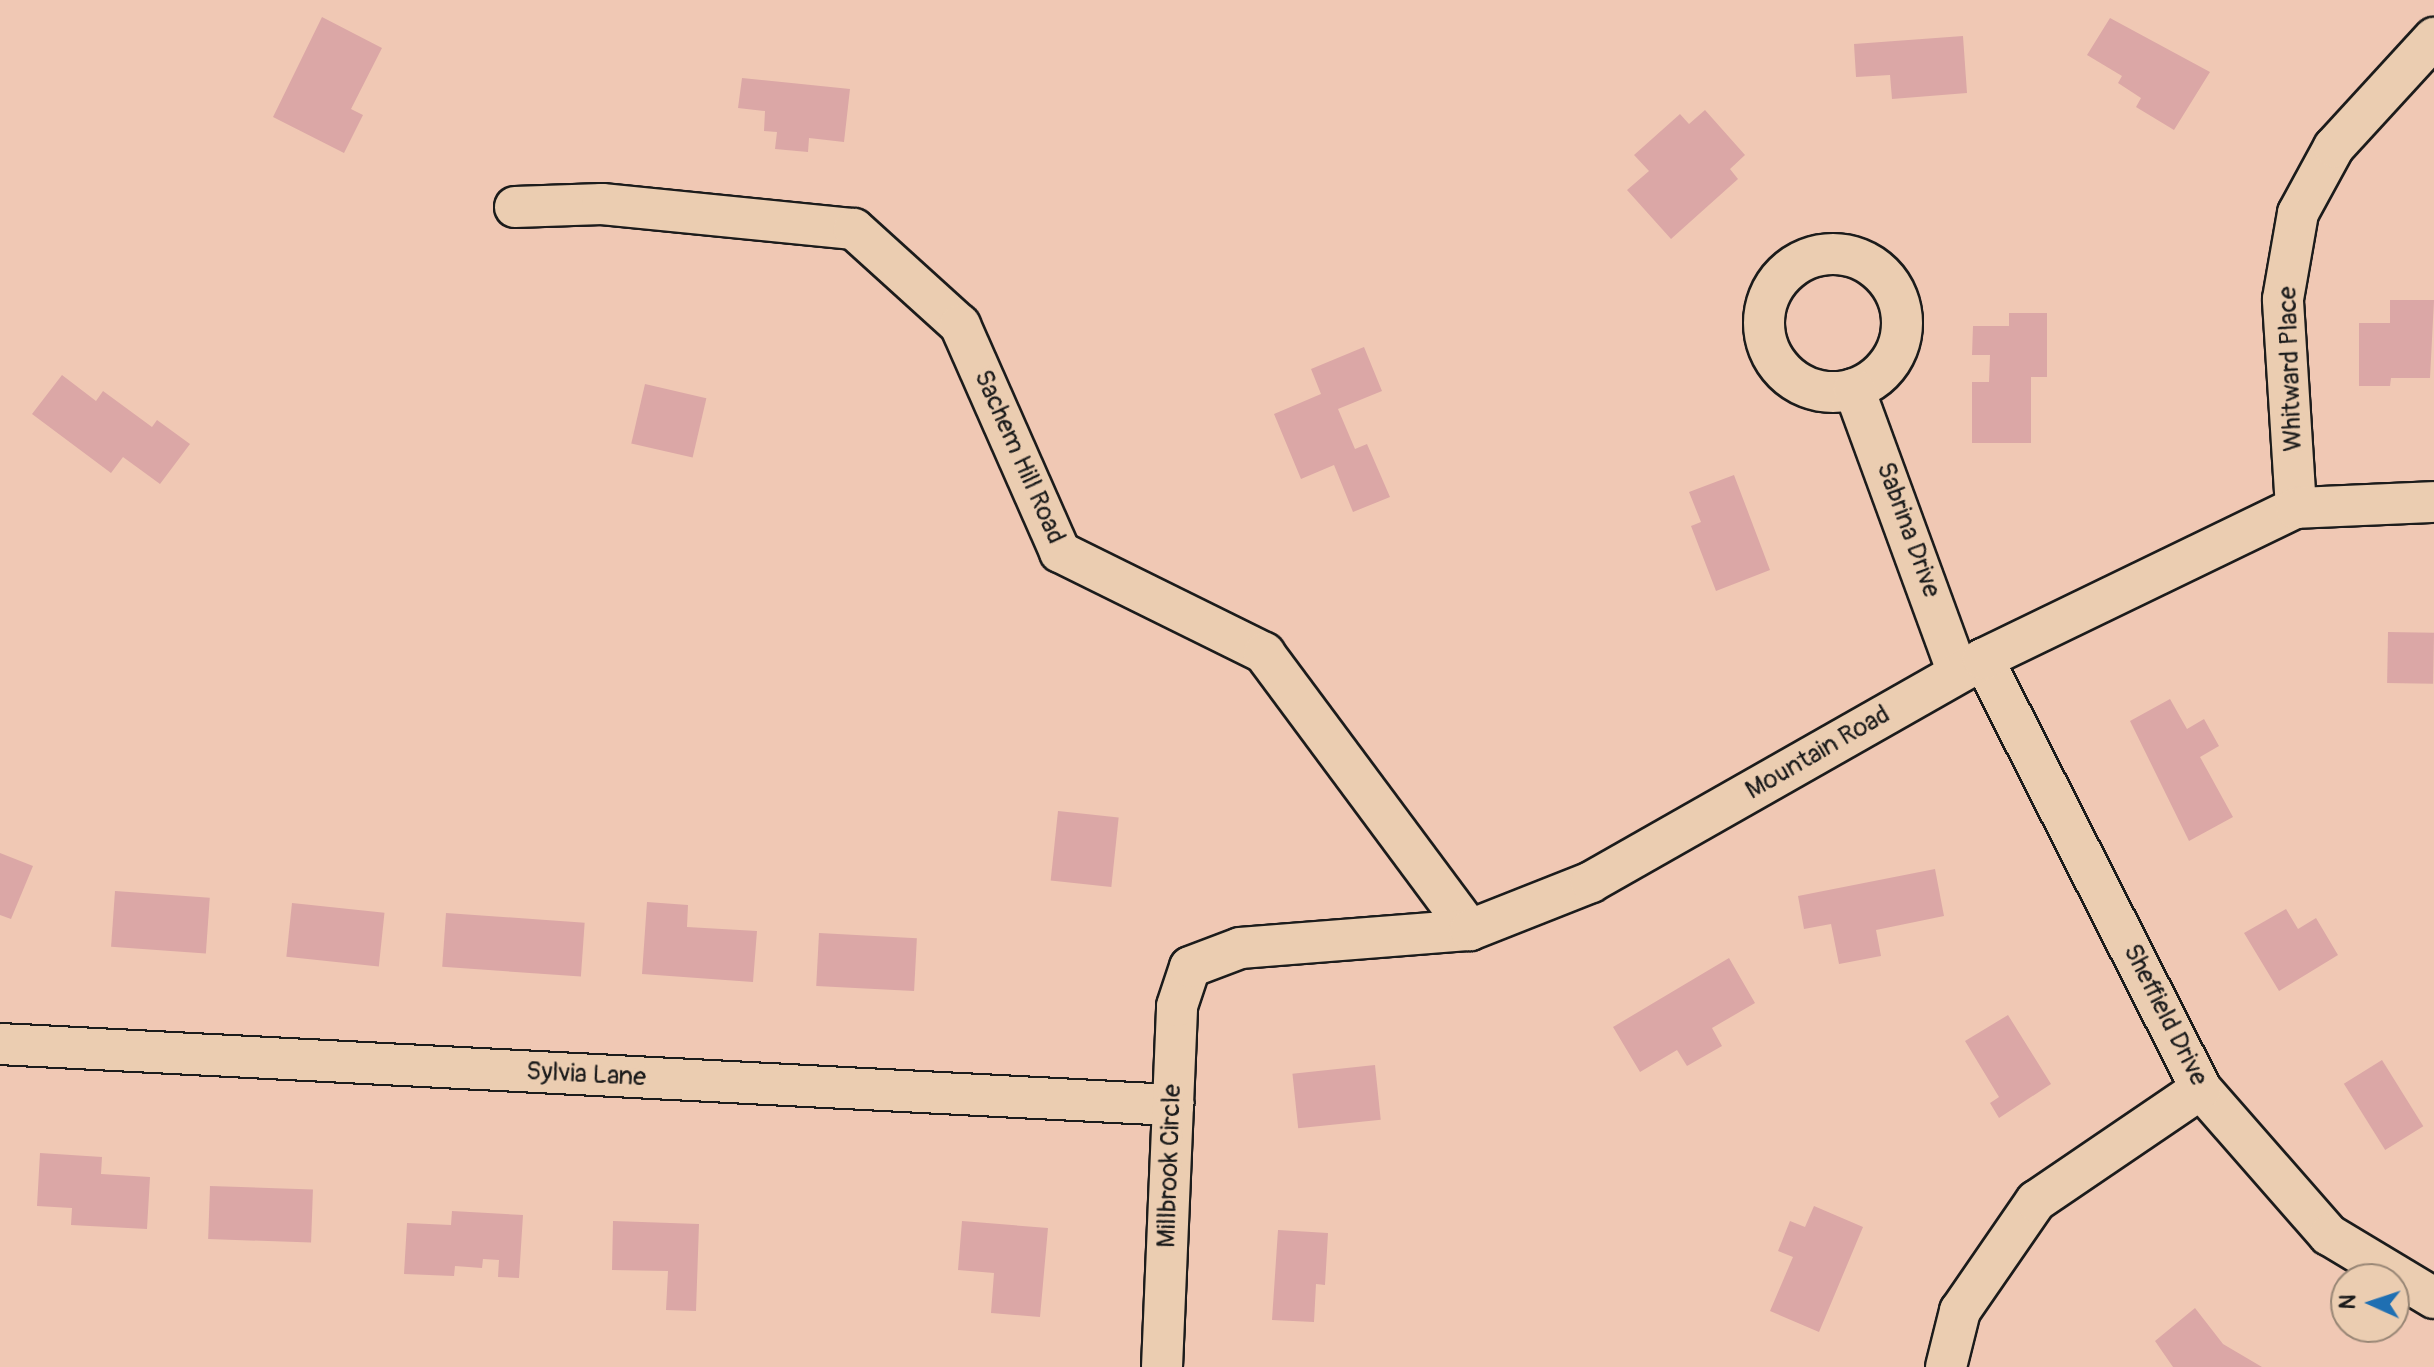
<!DOCTYPE html>
<style>
body{margin:0}
#map{position:relative;width:2434px;height:1367px;overflow:hidden;background:#f0c8b4;font-family:Pangolin,sans-serif}
div>[style]{position:absolute}
.building>*{inset:0;background:#dba7a6;transform-origin:0 0}
.roads{filter:drop-shadow(2px 0 #1c1c1c) drop-shadow(-2px 0 #1c1c1c) drop-shadow(0 2px #1c1c1c) drop-shadow(0 -2px #1c1c1c)}
.minor>*{height:40px;margin:-20px;padding:0 20px;transform-origin:20px;border-radius:20px;background:#ebcdb1}
.minor>.ring{margin:-20px;padding:0;box-sizing:content-box;background:none;border:40px solid #ebcdb1;border-radius:50%}
span{translate:-50% -50%;white-space:nowrap;text-align:center;line-height:1.15;-webkit-text-stroke:7px #ebcdb1;paint-order:stroke}
.street-label{font-size:26px;color:#1c1c1c}
.north{position:absolute;left:2330px;top:1263px;width:80px;height:80px;box-sizing:border-box;background:#ebcdb1;border:2px solid #988675;border-radius:50%;rotate:273deg;font-size:22px;font-weight:700;line-height:32px;text-align:center;color:#1c1c1c}
.north::after{content:'';display:block;margin:auto;width:28px;height:36px;background:#1f6fb2;clip-path:polygon(50% 0,100% 100%,50% 72%,0 100%)}
</style>
<div id="map">
<div class="building">
<i style="clip-path:polygon(322px 17px,382px 48px,351px 109px,363px 115px,344px 153px,273px 117px)"></i>
<i style="clip-path:polygon(2110px 18px,2210px 72px,2174px 130px,2136px 107px,2141px 98px,2118px 83px,2122px 76px,2087px 55px)"></i>
<i style="clip-path:polygon(1963px 36px,1967px 93px,1892px 99px,1890px 75px,1856px 77px,1854px 44px)"></i>
<i style="clip-path:polygon(742px 78px,850px 89px,844px 142px,809px 138px,808px 152px,775px 149px,777px 132px,764px 131px,765px 111px,738px 108px)"></i>
<i style="clip-path:polygon(1705px 110px,1745px 155px,1730px 169px,1738px 179px,1671px 239px,1627px 190px,1649px 171px,1634px 155px,1680px 114px,1689px 124px)"></i>
<i style="clip-path:polygon(2390px 300px,2434px 300px,2430px 378px,2391px 378px,2390px 386px,2359px 386px,2359px 323px,2390px 323px)"></i>
<i style="clip-path:polygon(2009px 313px,2047px 313px,2047px 377px,2031px 377px,2031px 443px,1972px 443px,1972px 382px,1989px 382px,1990px 355px,1972px 355px,1973px 326px,2009px 326px)"></i>
<i style="clip-path:polygon(1364px 347px,1382px 391px,1338px 409px,1355px 449px,1367px 444px,1390px 497px,1353px 512px,1334px 465px,1301px 479px,1274px 414px,1321px 394px,1311px 369px)"></i>
<i style="clip-path:polygon(62px 375px,96px 401px,103px 391px,152px 427px,157px 420px,190px 444px,160px 484px,123px 457px,111px 473px,32px 414px)"></i>
<i style="left:645px;top:384px;width:63px;height:61px;rotate:13deg"></i>
<i style="clip-path:polygon(1734px 475px,1770px 570px,1716px 591px,1691px 526px,1701px 522px,1689px 492px)"></i>
<i style="left:2388px;top:632px;width:46px;height:51px;rotate:1deg"></i>
<i style="clip-path:polygon(2170px 699px,2187px 729px,2204px 719px,2219px 746px,2200px 757px,2233px 817px,2189px 841px,2130px 721px)"></i>
<i style="left:1058px;top:811px;width:61px;height:70px;rotate:6deg"></i>
<i style="clip-path:polygon(0 853px,33px 866px,11px 919px,0 915px)"></i>
<i style="clip-path:polygon(1935px 869px,1944px 916px,1876px 930px,1881px 956px,1839px 964px,1831px 924px,1804px 929px,1798px 896px)"></i>
<i style="left:115px;top:891px;width:95px;height:56px;rotate:4deg"></i>
<i style="clip-path:polygon(647px 902px,688px 905px,687px 927px,757px 931px,753px 982px,642px 974px)"></i>
<i style="left:292px;top:903px;width:93px;height:54px;rotate:6deg"></i>
<i style="clip-path:polygon(2286px 909px,2298px 929px,2316px 918px,2338px 955px,2279px 991px,2244px 933px)"></i>
<i style="left:446px;top:913px;width:139px;height:54px;rotate:4deg"></i>
<i style="left:819px;top:933px;width:98px;height:53px;rotate:3deg"></i>
<i style="clip-path:polygon(1729px 958px,1755px 1003px,1712px 1028px,1722px 1046px,1687px 1066px,1677px 1050px,1640px 1072px,1613px 1027px)"></i>
<i style="clip-path:polygon(2008px 1015px,2051px 1084px,1999px 1118px,1990px 1103px,1999px 1097px,1965px 1041px)"></i>
<i style="left:2382px;top:1060px;width:78px;height:45px;rotate:58deg"></i>
<i style="left:1375px;top:1065px;width:55px;height:83px;rotate:84deg"></i>
<i style="clip-path:polygon(40px 1153px,102px 1157px,101px 1174px,150px 1177px,147px 1229px,71px 1225px,72px 1208px,37px 1206px)"></i>
<i style="left:210px;top:1186px;width:103px;height:53px;rotate:2deg"></i>
<i style="clip-path:polygon(1814px 1206px,1863px 1227px,1819px 1332px,1770px 1311px,1793px 1257px,1778px 1251px,1790px 1221px,1805px 1227px)"></i>
<i style="clip-path:polygon(452px 1211px,523px 1215px,519px 1278px,498px 1277px,499px 1260px,483px 1259px,482px 1268px,455px 1266px,454px 1276px,404px 1274px,407px 1223px,451px 1225px)"></i>
<i style="clip-path:polygon(613px 1221px,699px 1224px,696px 1311px,666px 1310px,668px 1271px,612px 1270px)"></i>
<i style="clip-path:polygon(962px 1221px,1048px 1228px,1040px 1317px,991px 1313px,994px 1273px,958px 1270px)"></i>
<i style="clip-path:polygon(1278px 1230px,1328px 1233px,1325px 1285px,1316px 1284px,1314px 1322px,1272px 1320px)"></i>
<i style="clip-path:polygon(2195px 1308px,2223px 1344px,2262px 1367px,2173px 1367px,2155px 1341px)"></i>
</div>
<div class="roads">
<div class="minor">
<i style="left:515px;top:207px;width:87px;rotate:-2deg"></i>
<i style="left:602px;top:204px;width:253px;rotate:5.7deg"></i>
<i style="left:854px;top:229px;width:143px;rotate:42.2deg"></i>
<i style="left:960px;top:325px;width:248px;rotate:66.2deg"></i>
<i style="left:1060px;top:552px;width:228px;rotate:26.3deg"></i>
<i style="left:1264px;top:653px;width:345px;rotate:53.4deg"></i>
<i class="ring" style="left:1764px;top:254px;width:98px;height:98px"></i>
<i style="left:1854px;top:389px;width:302px;rotate:69.9deg"></i>
<i style="left:2296px;top:508px;width:209px;rotate:-93.6deg"></i>
<i style="left:2283px;top:299px;width:87px;rotate:-80.1deg"></i>
<i style="left:2298px;top:213px;width:75px;rotate:-61.4deg"></i>
<i style="left:2334px;top:147px;width:148px;rotate:-47.5deg"></i>
<i style="left:1983px;top:659px;width:482px;rotate:63.1deg"></i>
<i style="left:2201px;top:1089px;width:194px;rotate:48.8deg"></i>
<i style="left:2329px;top:1235px;width:122px;rotate:31deg"></i>
<i style="left:0;top:1044px;width:1175px;rotate:2.98deg"></i>
<i style="left:1162px;top:1367px;width:361px;rotate:-87.6deg"></i>
<i style="left:1177px;top:1006px;width:41px;rotate:-71.6deg"></i>
<i style="left:1190px;top:967px;width:53px;rotate:-20.8deg"></i>
<i style="left:1240px;top:948px;width:231px;rotate:-4.5deg"></i>
<i style="left:1470px;top:930px;width:130px;rotate:-21.6deg"></i>
<i style="left:1591px;top:882px;width:451px;rotate:-29.6deg"></i>
<i style="left:1983px;top:659px;width:348px;rotate:-25.8deg"></i>
<i style="left:2296px;top:508px;width:138px;rotate:-2.5deg"></i>
<i style="left:1946px;top:1367px;width:58px;rotate:-76deg"></i>
<i style="left:1960px;top:1311px;width:134px;rotate:-55.4deg"></i>
<i style="left:2036px;top:1201px;width:199px;rotate:-34.2deg"></i>
</div>
</div>
<div class="street-label">
<span style="left:2291px;top:369px;rotate:-92deg">Whitward Place</span>
<span style="left:1019px;top:457px;rotate:66deg">Sachem Hill Road</span>
<span style="left:1908px;top:530px;rotate:70deg">Sabrina Drive</span>
<span style="left:1818px;top:753px;rotate:-30deg">Mountain Road</span>
<span style="left:2165px;top:1015px;rotate:63deg">Sheffield Drive</span>
<span style="left:586px;top:1075px;rotate:3deg">Sylvia Lane</span>
<span style="left:1170px;top:1166px;rotate:-88deg">Millbrook Circle</span>
</div>
<div class="north">N</div>
</div>
